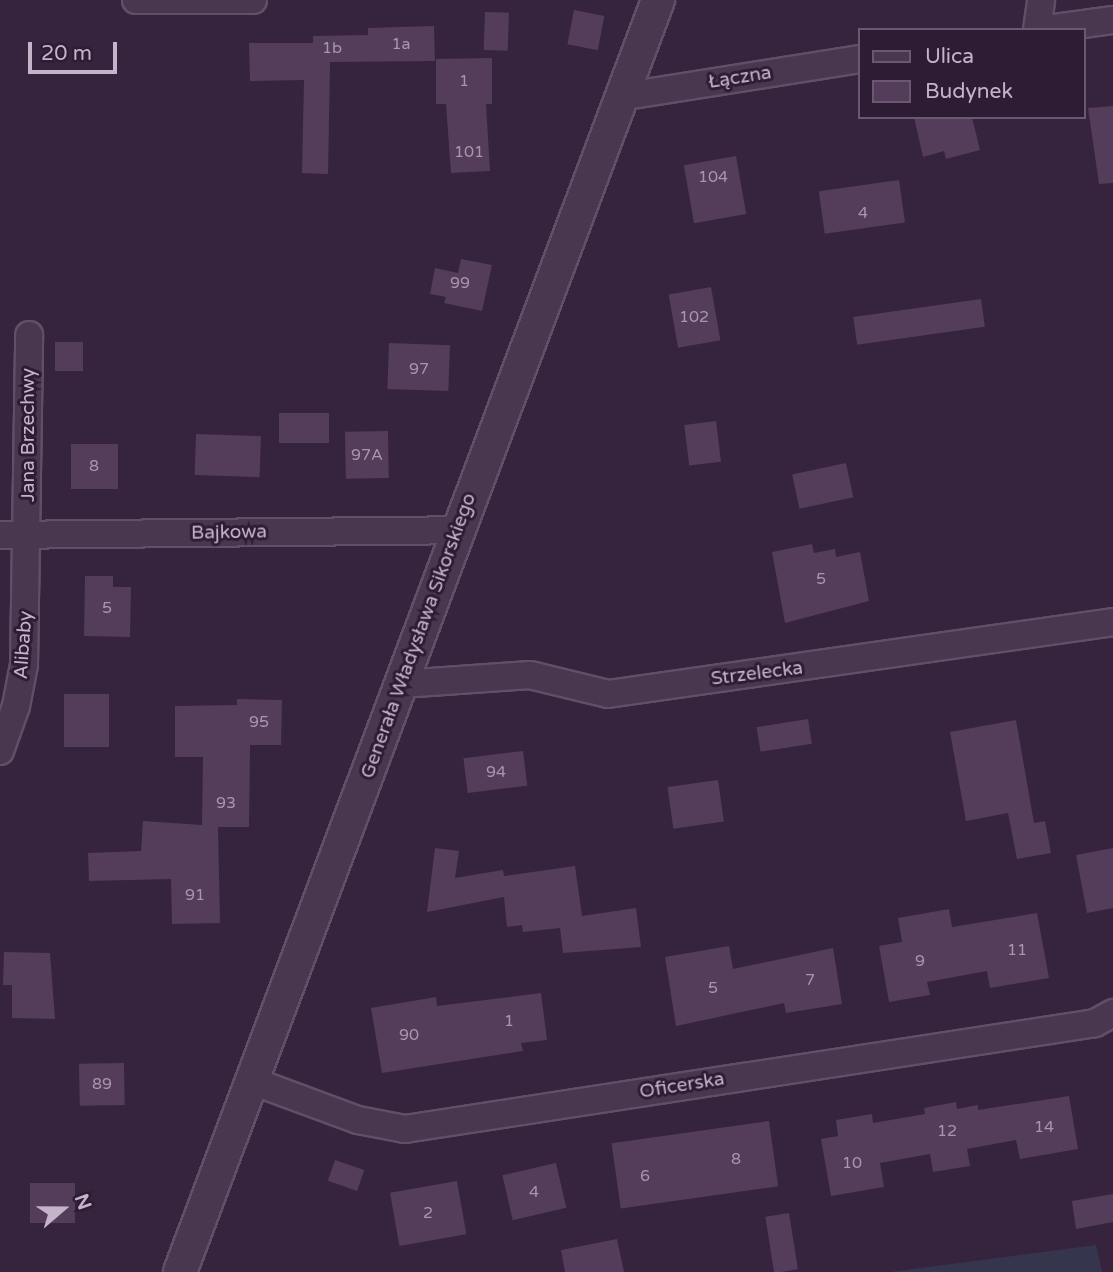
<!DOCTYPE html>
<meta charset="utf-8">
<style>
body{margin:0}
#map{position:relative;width:1113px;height:1272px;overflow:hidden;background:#36233e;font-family:"Varela Round",sans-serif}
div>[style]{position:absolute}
.green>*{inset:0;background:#36354e}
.building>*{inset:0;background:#533d5b;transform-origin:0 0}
.roads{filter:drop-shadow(2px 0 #604f66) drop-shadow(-2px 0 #604f66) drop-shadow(0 2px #604f66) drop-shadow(0 -2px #604f66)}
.minor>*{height:26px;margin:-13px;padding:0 13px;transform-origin:13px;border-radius:13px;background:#48374e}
.tertiary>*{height:32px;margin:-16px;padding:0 16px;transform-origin:16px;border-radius:16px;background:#48374e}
span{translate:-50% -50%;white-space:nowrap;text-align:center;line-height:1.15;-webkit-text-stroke:6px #2d1c33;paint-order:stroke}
.number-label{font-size:16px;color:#a896ae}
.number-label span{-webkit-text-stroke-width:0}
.street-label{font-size:19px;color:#c4b3c9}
.legend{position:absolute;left:858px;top:28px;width:228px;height:91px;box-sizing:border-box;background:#2d1c33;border:2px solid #69586f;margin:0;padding:9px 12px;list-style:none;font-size:21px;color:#c4b3c9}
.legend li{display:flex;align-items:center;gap:14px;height:35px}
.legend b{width:35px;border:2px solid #69586f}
.north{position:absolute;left:28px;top:1174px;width:70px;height:70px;-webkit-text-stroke:5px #2d1c33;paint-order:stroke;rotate:70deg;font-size:19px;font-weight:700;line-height:28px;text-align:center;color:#c4b3c9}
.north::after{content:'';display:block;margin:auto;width:24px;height:32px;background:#c4b3c9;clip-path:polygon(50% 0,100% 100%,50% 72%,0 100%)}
.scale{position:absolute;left:28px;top:42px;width:89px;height:32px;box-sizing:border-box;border:4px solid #c4b3c9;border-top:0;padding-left:9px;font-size:21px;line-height:24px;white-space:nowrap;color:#c4b3c9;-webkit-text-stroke:5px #2d1c33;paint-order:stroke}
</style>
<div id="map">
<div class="green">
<i style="clip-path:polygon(1096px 1245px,1102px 1272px,890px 1272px)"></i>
</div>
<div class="building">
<i style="left:574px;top:10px;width:31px;height:35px;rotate:11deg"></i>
<i style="left:485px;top:12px;width:24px;height:38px;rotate:2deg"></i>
<i style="clip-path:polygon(434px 26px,435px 61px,330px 62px,328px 174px,302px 173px,304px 80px,250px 81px,249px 43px,313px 43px,313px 36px,368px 35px,368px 28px)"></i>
<i style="clip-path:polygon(492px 58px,492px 104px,486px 104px,490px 171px,451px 173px,446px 104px,436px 104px,436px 59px)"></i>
<i style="clip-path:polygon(1113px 106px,1113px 183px,1099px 184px,1088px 108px)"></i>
<i style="clip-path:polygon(914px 117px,972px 117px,980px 150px,946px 159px,944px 151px,923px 157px)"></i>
<i style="left:736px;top:156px;width:59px;height:53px;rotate:80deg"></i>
<i style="left:899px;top:180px;width:43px;height:81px;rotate:82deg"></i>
<i style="clip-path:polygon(461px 259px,492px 265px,482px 311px,444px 303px,446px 297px,430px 294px,435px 268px,458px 273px)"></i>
<i style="left:711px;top:287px;width:54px;height:43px;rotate:80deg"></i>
<i style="left:981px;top:299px;width:28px;height:129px;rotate:82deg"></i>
<i style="left:55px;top:342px;width:28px;height:29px"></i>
<i style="left:389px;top:343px;width:61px;height:46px;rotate:2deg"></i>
<i style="left:329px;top:413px;width:30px;height:50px;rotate:90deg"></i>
<i style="left:716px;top:421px;width:41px;height:32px;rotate:83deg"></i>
<i style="left:388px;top:431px;width:47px;height:43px;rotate:89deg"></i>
<i style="left:196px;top:434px;width:65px;height:41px;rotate:2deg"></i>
<i style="left:71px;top:444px;width:47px;height:45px"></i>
<i style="left:846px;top:463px;width:35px;height:55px;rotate:78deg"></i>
<i style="clip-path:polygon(812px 544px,814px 553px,835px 549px,836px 557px,860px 552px,869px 601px,785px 623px,772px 552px)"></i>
<i style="clip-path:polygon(85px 576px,113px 576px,113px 587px,131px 587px,130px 637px,84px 636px)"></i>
<i style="left:64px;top:694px;width:45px;height:53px"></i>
<i style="clip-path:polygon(237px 699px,282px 700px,281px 745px,250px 745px,249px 827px,218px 827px,220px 923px,172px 924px,171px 879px,89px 881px,88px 853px,141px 851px,143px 821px,202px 825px,203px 757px,175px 757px,175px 706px,237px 705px)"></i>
<i style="left:808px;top:719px;width:25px;height:52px;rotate:81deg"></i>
<i style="clip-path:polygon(1016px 720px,1034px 823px,1045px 821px,1051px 853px,1017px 859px,1008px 813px,966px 821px,950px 732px)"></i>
<i style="left:523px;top:751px;width:35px;height:60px;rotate:83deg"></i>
<i style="left:718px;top:780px;width:42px;height:51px;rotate:82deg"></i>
<i style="clip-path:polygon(435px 848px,459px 851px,455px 878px,503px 870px,504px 876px,575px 866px,582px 916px,636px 908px,641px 947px,563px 953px,560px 928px,523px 932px,522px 925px,507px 927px,504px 897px,427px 912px)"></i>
<i style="clip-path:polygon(1113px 848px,1113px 908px,1087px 913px,1076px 855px)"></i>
<i style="clip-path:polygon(949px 909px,952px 927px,1037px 913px,1049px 978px,990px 988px,987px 971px,927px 982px,930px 995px,889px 1002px,879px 946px,902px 942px,898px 918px)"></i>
<i style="clip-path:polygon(729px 946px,733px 969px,833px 948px,842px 1004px,786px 1013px,784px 1003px,676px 1026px,665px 957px)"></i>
<i style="clip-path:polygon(4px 952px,50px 953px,55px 1019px,12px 1018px,12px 985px,3px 985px)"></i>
<i style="clip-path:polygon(541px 993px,547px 1040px,521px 1043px,523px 1051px,382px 1073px,371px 1008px,436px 997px,437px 1006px)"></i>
<i style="left:124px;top:1063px;width:42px;height:45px;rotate:89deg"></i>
<i style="clip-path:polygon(1069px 1096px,1078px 1149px,1020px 1159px,1016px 1140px,967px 1149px,970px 1166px,933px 1172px,930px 1154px,880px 1163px,884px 1187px,831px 1196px,821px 1139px,838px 1136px,836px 1120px,872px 1114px,873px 1123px,925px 1114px,924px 1108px,956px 1102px,957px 1109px,978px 1105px,978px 1110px)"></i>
<i style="left:769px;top:1121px;width:66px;height:159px;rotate:82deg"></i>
<i style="left:335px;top:1160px;width:31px;height:22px;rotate:19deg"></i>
<i style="left:556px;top:1163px;width:46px;height:55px;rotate:77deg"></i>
<i style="left:457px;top:1181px;width:54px;height:68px;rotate:80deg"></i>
<i style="left:30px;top:1183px;width:45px;height:40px"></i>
<i style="clip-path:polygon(1113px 1194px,1113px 1222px,1076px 1229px,1072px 1201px)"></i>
<i style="left:789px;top:1213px;width:57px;height:24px;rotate:81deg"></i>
<i style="clip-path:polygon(617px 1239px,624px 1272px,565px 1272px,561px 1250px)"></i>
</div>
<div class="roads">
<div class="minor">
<i style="left:136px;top:0;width:117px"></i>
<i style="left:1037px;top:30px;width:30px;rotate:-82deg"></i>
<i style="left:1040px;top:30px;width:74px;rotate:-7.8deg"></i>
<i style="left:620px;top:97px;width:242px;rotate:-9deg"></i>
<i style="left:0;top:535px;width:458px;rotate:-0.6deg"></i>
<i style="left:402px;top:684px;width:128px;rotate:-4deg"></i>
<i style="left:530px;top:675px;width:80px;rotate:13.7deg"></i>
<i style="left:608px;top:694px;width:510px;rotate:-8.11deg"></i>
<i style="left:0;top:751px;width:48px;rotate:-70.4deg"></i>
<i style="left:16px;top:706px;width:42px;rotate:-79deg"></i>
<i style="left:24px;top:665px;width:330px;rotate:-89.1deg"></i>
<i style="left:255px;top:1082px;width:110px;rotate:20.3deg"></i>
<i style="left:358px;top:1120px;width:48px;rotate:10.8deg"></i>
<i style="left:405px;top:1129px;width:698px;rotate:-8.73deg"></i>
<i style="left:1095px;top:1023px;width:21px;rotate:-29deg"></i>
</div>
<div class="tertiary">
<i style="left:180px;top:1272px;width:1359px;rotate:-69.4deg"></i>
</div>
</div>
<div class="number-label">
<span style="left:401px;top:44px">1a</span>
<span style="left:332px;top:48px">1b</span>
<span style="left:464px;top:81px">1</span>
<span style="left:469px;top:152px">101</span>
<span style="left:713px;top:177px">104</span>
<span style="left:863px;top:213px">4</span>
<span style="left:460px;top:283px">99</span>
<span style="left:694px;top:317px">102</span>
<span style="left:419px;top:369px">97</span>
<span style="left:367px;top:455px">97A</span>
<span style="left:94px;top:466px">8</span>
<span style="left:821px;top:579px">5</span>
<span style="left:107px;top:608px">5</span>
<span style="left:259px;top:722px">95</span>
<span style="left:496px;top:772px">94</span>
<span style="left:226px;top:803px">93</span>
<span style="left:195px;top:895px">91</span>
<span style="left:1017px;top:950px">11</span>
<span style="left:920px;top:961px">9</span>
<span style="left:810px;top:980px">7</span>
<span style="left:713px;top:988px">5</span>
<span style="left:509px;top:1021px">1</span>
<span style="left:409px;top:1035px">90</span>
<span style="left:102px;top:1084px">89</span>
<span style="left:1044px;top:1127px">14</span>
<span style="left:947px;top:1131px">12</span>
<span style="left:736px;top:1159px">8</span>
<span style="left:852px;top:1163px">10</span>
<span style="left:645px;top:1176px">6</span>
<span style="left:534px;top:1192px">4</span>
<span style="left:428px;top:1213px">2</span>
</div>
<div class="street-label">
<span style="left:740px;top:78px;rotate:-9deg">Łączna</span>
<span style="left:29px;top:435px;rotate:-90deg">Jana Brzechwy</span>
<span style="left:229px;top:533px;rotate:-1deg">Bajkowa</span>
<span style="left:419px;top:636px;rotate:-70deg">Generała Władysława Sikorskiego</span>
<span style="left:24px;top:645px;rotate:-86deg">Alibaby</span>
<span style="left:757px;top:674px;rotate:-7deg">Strzelecka</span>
<span style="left:682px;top:1086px;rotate:-9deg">Oficerska</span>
</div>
<ul class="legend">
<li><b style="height:9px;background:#48374e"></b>Ulica</li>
<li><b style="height:19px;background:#533d5b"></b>Budynek</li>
</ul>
<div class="north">N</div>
<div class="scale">20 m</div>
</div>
